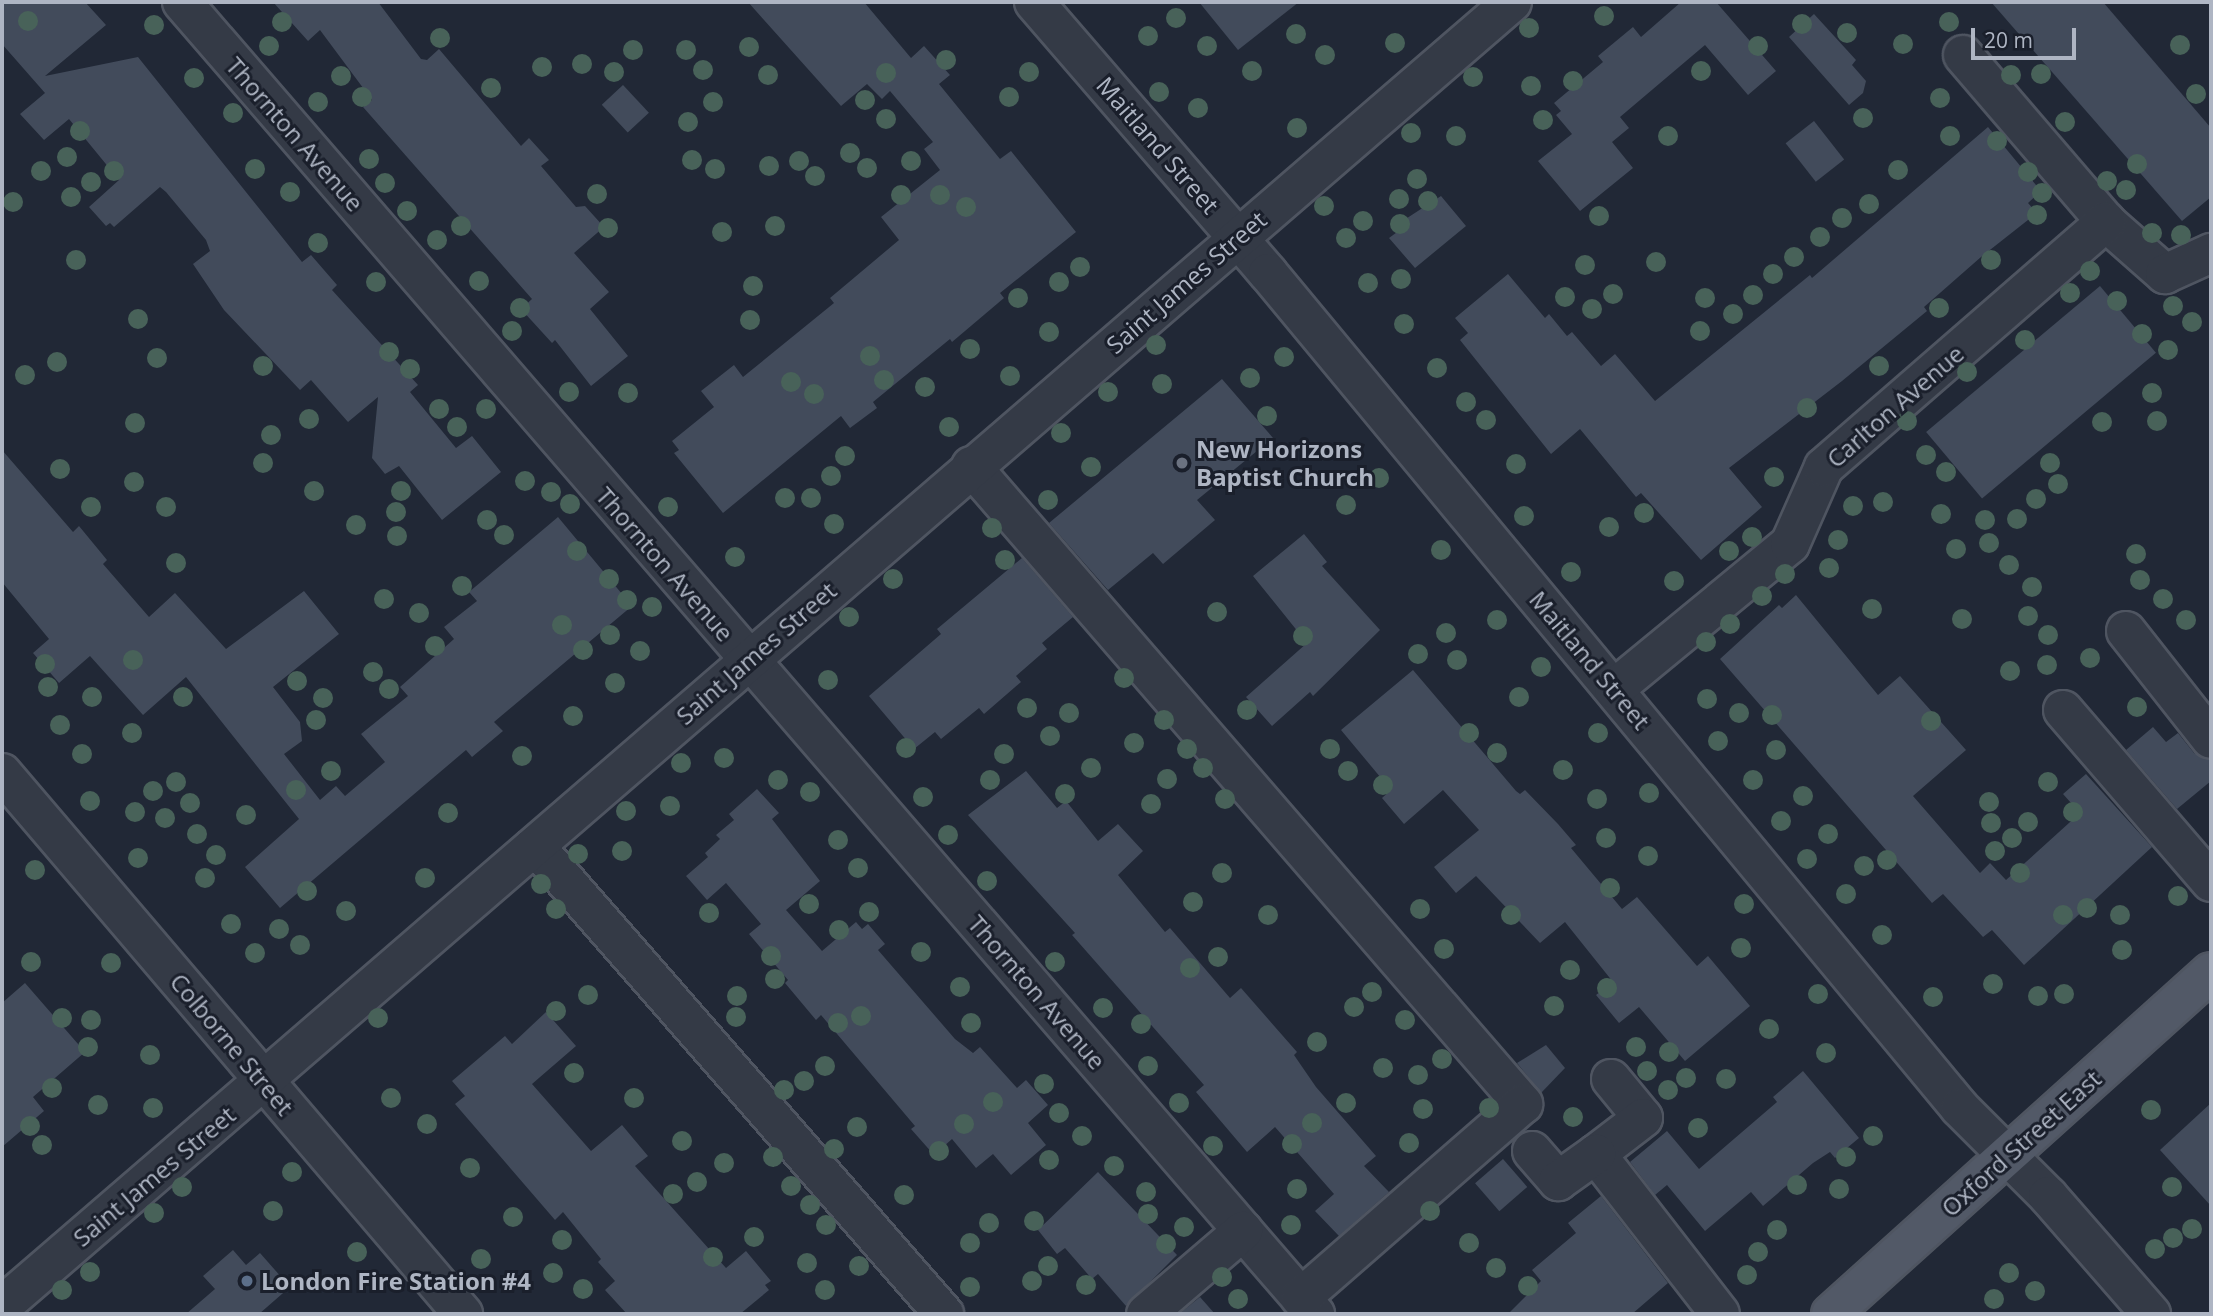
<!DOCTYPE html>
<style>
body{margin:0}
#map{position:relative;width:2213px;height:1316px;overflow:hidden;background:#212836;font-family:"Open Sans",sans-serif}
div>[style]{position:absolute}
.building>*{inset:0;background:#424b5b;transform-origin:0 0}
.roads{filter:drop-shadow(2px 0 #4f5561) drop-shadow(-2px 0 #4f5561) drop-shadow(0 2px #4f5561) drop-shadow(0 -2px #4f5561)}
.minor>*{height:38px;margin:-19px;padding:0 19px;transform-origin:19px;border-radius:19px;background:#343a46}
.major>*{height:38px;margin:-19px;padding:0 19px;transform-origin:19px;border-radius:19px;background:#525967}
.trees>*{width:20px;height:20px;margin:-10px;border-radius:50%;background:#486259}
.dots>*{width:19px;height:19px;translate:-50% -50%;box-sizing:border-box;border:4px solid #1a1f2b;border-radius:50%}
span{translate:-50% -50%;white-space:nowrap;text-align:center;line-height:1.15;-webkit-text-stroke:6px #1a1f2b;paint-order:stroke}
.street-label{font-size:24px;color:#aeb5c3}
.poi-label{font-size:24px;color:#aeb5c3;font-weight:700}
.left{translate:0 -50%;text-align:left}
.frame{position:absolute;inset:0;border:4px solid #aeb5c3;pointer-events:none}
.scale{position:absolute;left:1971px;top:28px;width:105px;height:32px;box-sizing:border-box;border:4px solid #aeb5c3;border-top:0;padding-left:9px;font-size:21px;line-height:24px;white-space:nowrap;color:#aeb5c3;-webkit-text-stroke:5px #1a1f2b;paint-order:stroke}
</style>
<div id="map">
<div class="building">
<i style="clip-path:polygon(2px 2px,85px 2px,106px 25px,45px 76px,138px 57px,302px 262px,311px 255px,337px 285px,332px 290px,418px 385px,410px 392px,456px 448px,472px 436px,501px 472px,442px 520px,399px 466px,385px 474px,372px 458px,378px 397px,348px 422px,311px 380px,300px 390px,224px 310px,193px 264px,210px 251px,206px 240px,166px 192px,160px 187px,114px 227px,110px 223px,106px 226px,89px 207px,119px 180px,69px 119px,44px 140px,20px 114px,45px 93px,2px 44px)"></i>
<i style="clip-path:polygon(273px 2px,378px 2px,421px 59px,427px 60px,439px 49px,521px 146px,529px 138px,549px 160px,541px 166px,576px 207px,585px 206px,604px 227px,574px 253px,609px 292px,590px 309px,628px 356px,591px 386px,555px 340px,552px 343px,521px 309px,532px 299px,363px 107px,372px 100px,320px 30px,308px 41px)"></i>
<i style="clip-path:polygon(748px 2px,864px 2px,911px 58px,924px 46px,950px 75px,939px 84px,1000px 159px,1011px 151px,1076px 232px,1000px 293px,1004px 298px,952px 342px,950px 339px,873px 402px,877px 408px,850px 428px,841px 416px,723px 513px,674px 453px,679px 450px,672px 441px,714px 407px,701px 391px,734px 365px,743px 377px,834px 303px,830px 298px,899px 240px,881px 217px,940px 170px,924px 149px,933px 142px,890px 91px,882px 99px,867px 84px,841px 106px)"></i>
<i style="clip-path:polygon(1199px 2px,1299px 2px,1238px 50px)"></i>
<i style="clip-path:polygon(1681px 2px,1716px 2px,1776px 71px,1748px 95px,1705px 45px,1620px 117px,1629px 128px,1612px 142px,1633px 168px,1580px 211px,1538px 161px,1572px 134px,1556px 115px,1561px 111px,1554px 103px,1603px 62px,1598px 56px,1633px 27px,1641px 37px)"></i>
<i style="clip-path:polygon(1991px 2px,2103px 2px,2211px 128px,2211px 197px,2182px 221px)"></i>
<i style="clip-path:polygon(1814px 14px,1856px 60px,1852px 65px,1866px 81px,1863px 93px,1849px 105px,1789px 37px)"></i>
<i style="left:623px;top:85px;width:38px;height:29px;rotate:47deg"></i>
<i style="left:1814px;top:121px;width:49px;height:36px;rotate:52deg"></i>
<i style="clip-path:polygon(1988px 127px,2041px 191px,2028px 203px,2037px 213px,1981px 257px,1924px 307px,1927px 311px,1842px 381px,1729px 468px,1762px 507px,1701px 560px,1641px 493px,1636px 497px,1580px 429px,1551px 454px,1460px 340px,1468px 333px,1455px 318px,1508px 274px,1545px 318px,1549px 314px,1567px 336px,1572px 332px,1601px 366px,1615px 354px,1655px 401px,1810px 275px,1812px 278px)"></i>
<i style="clip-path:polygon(1441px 196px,1466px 226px,1415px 268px,1389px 238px,1404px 227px,1401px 222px)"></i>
<i style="left:2100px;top:286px;width:87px;height:227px;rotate:50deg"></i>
<i style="clip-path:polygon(1222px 379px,1273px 438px,1197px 500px,1215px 520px,1163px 564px,1153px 553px,1108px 590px,1049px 523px)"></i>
<i style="clip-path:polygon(2px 450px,73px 532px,79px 526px,107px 560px,103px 564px,149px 617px,175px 593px,226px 649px,304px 591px,339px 634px,273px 687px,300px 722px,302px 741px,284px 754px,320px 800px,336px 786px,345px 796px,385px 762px,361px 734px,408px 696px,400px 687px,454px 639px,444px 627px,477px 601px,469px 592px,558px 517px,632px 606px,494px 722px,503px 731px,472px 757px,466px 750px,280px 908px,245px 867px,299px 819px,186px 677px,143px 715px,90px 656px,59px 683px,33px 653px,49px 639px,2px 582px)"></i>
<i style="clip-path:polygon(1304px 534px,1327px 562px,1322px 566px,1380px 630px,1313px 696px,1310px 692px,1272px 726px,1246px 697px,1307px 643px,1253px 576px)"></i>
<i style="clip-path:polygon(1022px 558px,1073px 617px,1042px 643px,1047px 649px,1016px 676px,1021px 682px,984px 714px,979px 708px,941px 739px,935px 732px,914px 749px,869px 696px,941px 634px,937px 629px)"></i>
<i style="clip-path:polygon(1796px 595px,1878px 695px,1900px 676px,1966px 750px,1913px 796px,1980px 873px,1990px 863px,2006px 880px,2080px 813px,2063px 794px,2086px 774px,2152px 847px,2024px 965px,1992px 930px,1983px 937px,1943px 894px,1932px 903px,1720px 659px,1779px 605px,1782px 608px)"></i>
<i style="clip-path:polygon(1413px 670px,1516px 791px,1520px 794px,1525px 790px,1558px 824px,1576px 845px,1571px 848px,1622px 909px,1637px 897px,1697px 966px,1708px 956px,1750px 1006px,1685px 1061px,1639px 1007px,1619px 1023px,1596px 995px,1613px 982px,1565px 922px,1540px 943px,1476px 876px,1456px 893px,1434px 867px,1479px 830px,1443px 790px,1404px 824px,1382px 798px,1391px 790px,1341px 730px)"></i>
<i style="clip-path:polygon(2153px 727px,2166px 742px,2178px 733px,2194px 753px,2211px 760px,2211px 781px,2177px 809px,2126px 750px)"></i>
<i style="clip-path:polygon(1026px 771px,1057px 808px,1066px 801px,1098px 841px,1118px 824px,1143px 851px,1118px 875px,1165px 932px,1170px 928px,1230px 998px,1241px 988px,1297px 1052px,1294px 1055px,1316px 1087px,1376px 1156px,1364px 1166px,1389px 1192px,1339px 1236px,1315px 1211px,1334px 1194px,1275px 1127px,1247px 1152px,1196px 1092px,1204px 1085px,1072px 935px,1075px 933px,968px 815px)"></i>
<i style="clip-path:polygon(757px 789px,779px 813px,772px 819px,820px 881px,786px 910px,822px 951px,856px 922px,862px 929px,868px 924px,885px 944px,878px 950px,955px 1039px,973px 1053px,980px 1047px,1017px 1088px,1026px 1080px,1048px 1105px,1028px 1123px,1046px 1145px,1011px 1175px,993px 1154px,976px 1168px,952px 1139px,934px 1155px,911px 1129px,915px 1126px,821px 1015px,816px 1020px,785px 983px,788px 980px,749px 934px,761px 924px,726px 883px,707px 900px,686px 876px,708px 857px,705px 853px,720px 839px,716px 835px,734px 820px,729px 814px)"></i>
<i style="clip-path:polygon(25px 983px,85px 1052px,33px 1097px,44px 1111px,2px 1147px,2px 1003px)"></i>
<i style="clip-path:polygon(546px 1012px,576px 1046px,532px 1084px,591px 1151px,622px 1125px,648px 1156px,635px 1166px,726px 1268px,746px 1251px,771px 1281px,765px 1285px,769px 1290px,740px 1314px,627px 1314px,605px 1290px,615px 1281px,598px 1262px,601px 1259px,563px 1212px,555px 1220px,455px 1104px,465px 1096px,452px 1081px,505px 1036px,512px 1044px)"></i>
<i style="clip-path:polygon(1546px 1045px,1565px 1068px,1541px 1093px,1517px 1063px)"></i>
<i style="clip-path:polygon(1803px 1071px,1859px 1138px,1835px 1158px,1830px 1152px,1813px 1163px,1763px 1206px,1751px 1192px,1705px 1231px,1667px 1185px,1655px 1195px,1630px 1162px,1667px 1131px,1699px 1169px,1777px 1102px,1773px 1097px)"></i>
<i style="clip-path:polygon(2211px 1103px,2211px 1206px,2160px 1150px)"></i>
<i style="left:1503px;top:1159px;width:37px;height:37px;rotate:49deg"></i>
<i style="clip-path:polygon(1098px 1172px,1177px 1255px,1126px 1306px,1098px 1274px,1092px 1279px,1065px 1248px,1057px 1254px,1038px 1230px)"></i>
<i style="clip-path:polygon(1601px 1196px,1668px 1283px,1632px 1314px,1508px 1314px,1541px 1281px,1532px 1270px,1576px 1233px,1568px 1223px)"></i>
<i style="clip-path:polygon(233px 1250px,246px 1265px,260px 1253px,290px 1287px,259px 1314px,186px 1314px,215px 1289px,203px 1276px)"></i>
<i style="clip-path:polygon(1200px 1297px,1215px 1314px,1179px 1314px)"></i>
</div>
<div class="roads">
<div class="minor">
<i style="left:182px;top:2px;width:1734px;rotate:49.19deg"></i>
<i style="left:1034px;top:2px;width:358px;rotate:49.2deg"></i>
<i style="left:1268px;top:273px;width:1084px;rotate:50.35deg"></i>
<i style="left:1960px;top:1108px;width:124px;rotate:45deg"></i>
<i style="left:2048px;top:1196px;width:157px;rotate:48.9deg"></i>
<i style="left:1963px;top:55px;width:220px;rotate:49.4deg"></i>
<i style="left:2106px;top:222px;width:79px;rotate:41.4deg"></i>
<i style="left:2165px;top:274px;width:51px;rotate:-24.5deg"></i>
<i style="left:971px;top:466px;width:844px;rotate:49.13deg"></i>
<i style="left:1523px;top:1104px;width:295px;rotate:138.9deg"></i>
<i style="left:2126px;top:631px;width:137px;rotate:51.8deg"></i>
<i style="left:1614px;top:689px;width:228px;rotate:-39.5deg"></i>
<i style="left:1790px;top:544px;width:84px;rotate:-66.2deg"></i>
<i style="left:1824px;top:467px;width:374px;rotate:-41deg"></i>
<i style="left:2063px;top:710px;width:227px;rotate:49.3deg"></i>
<i style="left:2px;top:773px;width:711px;rotate:49.56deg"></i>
<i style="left:535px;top:846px;width:622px;rotate:48.85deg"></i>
<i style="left:1611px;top:1079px;width:50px;rotate:50.6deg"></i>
<i style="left:1643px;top:1118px;width:59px;rotate:142.5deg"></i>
<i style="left:1596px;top:1154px;width:202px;rotate:52.2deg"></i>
<i style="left:1532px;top:1151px;width:40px;rotate:49deg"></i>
<i style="left:1558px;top:1181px;width:47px;rotate:-35.4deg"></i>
<i style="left:2px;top:1306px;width:1995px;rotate:-40.81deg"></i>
<i style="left:1146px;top:1314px;width:128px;rotate:-40.6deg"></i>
</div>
<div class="major">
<i style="left:1831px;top:1314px;width:511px;rotate:-41.99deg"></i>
</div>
</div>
<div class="trees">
<i style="left:1604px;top:16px"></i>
<i style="left:1176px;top:18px"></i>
<i style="left:28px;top:21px"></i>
<i style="left:282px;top:22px"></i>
<i style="left:1949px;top:22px"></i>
<i style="left:1802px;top:24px"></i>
<i style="left:154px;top:25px"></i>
<i style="left:1529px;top:28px"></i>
<i style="left:1847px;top:33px"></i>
<i style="left:1296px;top:34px"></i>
<i style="left:1148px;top:36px"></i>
<i style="left:440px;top:38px"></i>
<i style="left:1395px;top:43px"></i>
<i style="left:1903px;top:44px"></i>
<i style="left:2180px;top:45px"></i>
<i style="left:269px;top:46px"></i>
<i style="left:1207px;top:46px"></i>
<i style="left:1758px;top:46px"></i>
<i style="left:749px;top:47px"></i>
<i style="left:633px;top:50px"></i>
<i style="left:686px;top:50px"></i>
<i style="left:1325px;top:55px"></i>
<i style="left:946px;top:60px"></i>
<i style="left:582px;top:64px"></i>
<i style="left:542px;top:67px"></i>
<i style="left:703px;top:70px"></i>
<i style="left:1252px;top:71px"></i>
<i style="left:1701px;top:71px"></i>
<i style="left:614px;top:72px"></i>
<i style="left:1029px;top:72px"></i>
<i style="left:886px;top:73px"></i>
<i style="left:2041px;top:74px"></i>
<i style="left:768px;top:75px"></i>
<i style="left:2011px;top:75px"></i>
<i style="left:341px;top:76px"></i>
<i style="left:1473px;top:77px"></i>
<i style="left:194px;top:78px"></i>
<i style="left:1573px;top:81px"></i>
<i style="left:1531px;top:86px"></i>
<i style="left:491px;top:88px"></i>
<i style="left:1159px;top:92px"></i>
<i style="left:2196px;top:94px"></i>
<i style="left:362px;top:97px"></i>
<i style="left:1009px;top:97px"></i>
<i style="left:1940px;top:98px"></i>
<i style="left:865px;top:100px"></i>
<i style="left:318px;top:102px"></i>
<i style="left:713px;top:102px"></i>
<i style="left:1198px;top:108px"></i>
<i style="left:233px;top:113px"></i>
<i style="left:1863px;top:118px"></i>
<i style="left:886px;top:119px"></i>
<i style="left:1543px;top:120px"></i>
<i style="left:688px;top:122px"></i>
<i style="left:2065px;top:122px"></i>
<i style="left:1297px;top:128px"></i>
<i style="left:80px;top:131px"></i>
<i style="left:1411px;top:133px"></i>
<i style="left:1456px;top:136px"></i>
<i style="left:1668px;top:136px"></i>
<i style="left:1950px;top:136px"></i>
<i style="left:1997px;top:141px"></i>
<i style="left:850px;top:153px"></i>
<i style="left:67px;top:157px"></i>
<i style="left:369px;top:159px"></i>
<i style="left:692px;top:160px"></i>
<i style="left:799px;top:161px"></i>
<i style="left:911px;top:161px"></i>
<i style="left:2137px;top:164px"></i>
<i style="left:769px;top:166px"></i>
<i style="left:867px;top:168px"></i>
<i style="left:255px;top:169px"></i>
<i style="left:715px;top:169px"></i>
<i style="left:1898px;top:170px"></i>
<i style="left:41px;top:171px"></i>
<i style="left:114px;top:171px"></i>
<i style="left:2028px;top:172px"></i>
<i style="left:815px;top:176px"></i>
<i style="left:1417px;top:179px"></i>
<i style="left:2107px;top:181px"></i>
<i style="left:91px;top:182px"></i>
<i style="left:385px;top:183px"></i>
<i style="left:2126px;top:190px"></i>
<i style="left:290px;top:192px"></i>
<i style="left:2042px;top:193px"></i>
<i style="left:597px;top:194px"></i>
<i style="left:901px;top:195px"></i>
<i style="left:940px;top:195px"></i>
<i style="left:71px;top:197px"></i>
<i style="left:1399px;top:199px"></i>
<i style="left:1428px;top:201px"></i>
<i style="left:13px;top:202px"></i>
<i style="left:1869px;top:204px"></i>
<i style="left:1324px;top:206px"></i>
<i style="left:966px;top:207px"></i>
<i style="left:407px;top:211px"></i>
<i style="left:2037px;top:215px"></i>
<i style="left:1599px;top:216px"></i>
<i style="left:1842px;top:218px"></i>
<i style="left:1363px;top:221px"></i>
<i style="left:1400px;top:224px"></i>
<i style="left:461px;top:226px"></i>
<i style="left:775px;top:226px"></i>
<i style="left:608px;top:228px"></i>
<i style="left:722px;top:232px"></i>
<i style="left:2152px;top:233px"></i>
<i style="left:2181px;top:235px"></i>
<i style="left:1820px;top:237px"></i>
<i style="left:1346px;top:238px"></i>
<i style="left:437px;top:240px"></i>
<i style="left:318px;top:243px"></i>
<i style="left:1794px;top:257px"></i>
<i style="left:76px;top:260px"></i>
<i style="left:1991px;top:260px"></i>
<i style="left:1656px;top:262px"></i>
<i style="left:1585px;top:265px"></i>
<i style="left:1080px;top:267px"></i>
<i style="left:2090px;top:271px"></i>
<i style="left:1773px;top:274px"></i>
<i style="left:1401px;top:279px"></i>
<i style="left:479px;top:281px"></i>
<i style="left:376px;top:282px"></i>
<i style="left:1059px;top:282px"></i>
<i style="left:1368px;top:283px"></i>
<i style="left:753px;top:286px"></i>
<i style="left:2070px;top:293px"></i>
<i style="left:1613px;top:294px"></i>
<i style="left:1753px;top:295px"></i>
<i style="left:1565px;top:297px"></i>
<i style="left:1018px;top:298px"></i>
<i style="left:1705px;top:298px"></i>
<i style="left:2117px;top:301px"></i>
<i style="left:2173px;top:306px"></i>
<i style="left:520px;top:308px"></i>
<i style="left:1939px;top:308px"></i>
<i style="left:1592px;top:309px"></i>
<i style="left:1733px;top:314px"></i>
<i style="left:138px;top:319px"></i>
<i style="left:750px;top:320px"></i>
<i style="left:2192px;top:322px"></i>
<i style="left:1404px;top:324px"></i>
<i style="left:512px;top:331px"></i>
<i style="left:1700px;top:331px"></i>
<i style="left:1049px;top:332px"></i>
<i style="left:2142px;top:334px"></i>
<i style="left:2025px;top:340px"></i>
<i style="left:1156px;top:345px"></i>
<i style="left:970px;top:349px"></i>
<i style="left:2168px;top:350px"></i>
<i style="left:389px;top:352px"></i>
<i style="left:870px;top:356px"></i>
<i style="left:1284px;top:357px"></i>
<i style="left:157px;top:358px"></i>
<i style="left:57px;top:362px"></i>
<i style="left:263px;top:366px"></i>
<i style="left:1879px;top:366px"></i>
<i style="left:1437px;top:368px"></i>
<i style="left:410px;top:369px"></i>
<i style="left:1967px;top:372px"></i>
<i style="left:25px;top:375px"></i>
<i style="left:1010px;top:376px"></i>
<i style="left:1250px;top:378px"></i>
<i style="left:884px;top:380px"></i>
<i style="left:791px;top:382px"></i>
<i style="left:1162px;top:384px"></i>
<i style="left:925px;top:387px"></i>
<i style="left:569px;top:392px"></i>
<i style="left:1108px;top:392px"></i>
<i style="left:628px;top:393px"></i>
<i style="left:2152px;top:393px"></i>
<i style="left:814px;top:394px"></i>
<i style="left:1466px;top:402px"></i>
<i style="left:1807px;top:408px"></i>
<i style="left:439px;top:409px"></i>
<i style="left:486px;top:409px"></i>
<i style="left:1267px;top:416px"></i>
<i style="left:309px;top:419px"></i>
<i style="left:1486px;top:420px"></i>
<i style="left:1907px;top:421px"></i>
<i style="left:2157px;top:421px"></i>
<i style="left:2102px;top:422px"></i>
<i style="left:135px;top:423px"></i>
<i style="left:457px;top:427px"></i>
<i style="left:949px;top:427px"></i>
<i style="left:1061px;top:433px"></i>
<i style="left:271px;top:435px"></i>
<i style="left:1926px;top:455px"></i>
<i style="left:845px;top:456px"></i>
<i style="left:263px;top:463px"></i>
<i style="left:2050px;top:463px"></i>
<i style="left:1516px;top:464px"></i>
<i style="left:1091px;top:467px"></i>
<i style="left:60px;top:469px"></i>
<i style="left:1946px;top:472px"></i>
<i style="left:831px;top:476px"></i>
<i style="left:1774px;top:477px"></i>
<i style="left:1379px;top:478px"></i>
<i style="left:525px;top:481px"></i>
<i style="left:134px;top:482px"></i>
<i style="left:2058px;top:484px"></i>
<i style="left:314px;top:491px"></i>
<i style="left:401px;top:491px"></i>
<i style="left:551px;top:492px"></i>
<i style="left:785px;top:498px"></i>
<i style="left:811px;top:498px"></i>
<i style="left:2036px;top:499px"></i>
<i style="left:1048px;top:500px"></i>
<i style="left:1883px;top:502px"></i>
<i style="left:570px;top:504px"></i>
<i style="left:1346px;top:505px"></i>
<i style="left:1853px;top:506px"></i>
<i style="left:91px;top:507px"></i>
<i style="left:166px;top:507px"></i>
<i style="left:668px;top:507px"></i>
<i style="left:396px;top:512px"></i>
<i style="left:1644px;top:513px"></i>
<i style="left:1941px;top:514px"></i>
<i style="left:1524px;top:516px"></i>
<i style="left:2017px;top:519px"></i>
<i style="left:487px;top:520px"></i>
<i style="left:1985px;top:520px"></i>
<i style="left:834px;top:524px"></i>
<i style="left:356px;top:525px"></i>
<i style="left:1609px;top:527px"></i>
<i style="left:992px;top:528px"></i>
<i style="left:504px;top:535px"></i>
<i style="left:397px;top:536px"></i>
<i style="left:1752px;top:537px"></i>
<i style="left:1838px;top:540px"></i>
<i style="left:1989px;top:543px"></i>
<i style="left:1956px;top:549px"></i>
<i style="left:1441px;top:550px"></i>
<i style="left:577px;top:551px"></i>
<i style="left:1729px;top:551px"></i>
<i style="left:2136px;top:554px"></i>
<i style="left:735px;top:557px"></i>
<i style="left:1005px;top:560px"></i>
<i style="left:176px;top:563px"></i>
<i style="left:2009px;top:565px"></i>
<i style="left:1829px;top:568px"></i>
<i style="left:1571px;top:572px"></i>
<i style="left:1785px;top:574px"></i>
<i style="left:609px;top:579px"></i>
<i style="left:893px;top:579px"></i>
<i style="left:2140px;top:580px"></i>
<i style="left:1674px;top:581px"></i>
<i style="left:462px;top:586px"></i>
<i style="left:2032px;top:587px"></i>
<i style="left:1762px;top:596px"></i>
<i style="left:384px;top:599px"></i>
<i style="left:2163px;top:599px"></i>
<i style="left:627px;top:600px"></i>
<i style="left:652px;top:607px"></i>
<i style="left:1872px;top:609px"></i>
<i style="left:1217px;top:612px"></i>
<i style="left:419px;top:613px"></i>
<i style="left:2028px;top:616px"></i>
<i style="left:849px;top:617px"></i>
<i style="left:1962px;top:619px"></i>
<i style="left:1497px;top:620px"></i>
<i style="left:2186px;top:620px"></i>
<i style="left:1730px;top:624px"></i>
<i style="left:562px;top:625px"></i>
<i style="left:1446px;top:633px"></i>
<i style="left:610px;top:635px"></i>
<i style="left:2048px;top:635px"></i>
<i style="left:1303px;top:636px"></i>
<i style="left:1706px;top:642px"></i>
<i style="left:435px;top:646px"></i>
<i style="left:583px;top:650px"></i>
<i style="left:640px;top:651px"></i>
<i style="left:1418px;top:654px"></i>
<i style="left:2090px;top:658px"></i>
<i style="left:133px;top:660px"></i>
<i style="left:1457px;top:660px"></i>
<i style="left:45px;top:664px"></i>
<i style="left:2047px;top:665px"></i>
<i style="left:1541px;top:667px"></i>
<i style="left:2010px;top:671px"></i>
<i style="left:373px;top:672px"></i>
<i style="left:1124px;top:678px"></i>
<i style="left:828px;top:680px"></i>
<i style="left:297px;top:681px"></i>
<i style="left:615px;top:683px"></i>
<i style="left:48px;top:687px"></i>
<i style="left:389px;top:689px"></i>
<i style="left:92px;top:697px"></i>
<i style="left:183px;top:697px"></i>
<i style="left:1519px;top:697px"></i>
<i style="left:323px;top:698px"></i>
<i style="left:1707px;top:699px"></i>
<i style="left:2137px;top:707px"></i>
<i style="left:1027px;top:708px"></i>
<i style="left:1247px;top:710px"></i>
<i style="left:1069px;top:713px"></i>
<i style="left:1739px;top:713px"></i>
<i style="left:1772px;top:715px"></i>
<i style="left:573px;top:716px"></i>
<i style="left:316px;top:720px"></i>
<i style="left:1164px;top:720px"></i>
<i style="left:1931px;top:721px"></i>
<i style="left:60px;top:725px"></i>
<i style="left:132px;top:733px"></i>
<i style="left:1469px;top:733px"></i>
<i style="left:1598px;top:733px"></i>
<i style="left:1050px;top:736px"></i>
<i style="left:1718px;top:741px"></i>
<i style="left:1134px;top:743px"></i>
<i style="left:906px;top:748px"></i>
<i style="left:1187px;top:749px"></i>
<i style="left:1330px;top:749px"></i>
<i style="left:1776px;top:750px"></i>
<i style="left:1497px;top:753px"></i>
<i style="left:82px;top:754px"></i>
<i style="left:1004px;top:754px"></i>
<i style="left:522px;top:756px"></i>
<i style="left:724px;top:758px"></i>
<i style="left:681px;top:763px"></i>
<i style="left:1091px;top:768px"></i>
<i style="left:1203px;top:768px"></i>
<i style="left:1563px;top:770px"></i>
<i style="left:331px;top:771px"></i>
<i style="left:1348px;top:771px"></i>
<i style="left:1167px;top:779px"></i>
<i style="left:778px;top:780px"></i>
<i style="left:990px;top:780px"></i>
<i style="left:1753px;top:780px"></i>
<i style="left:176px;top:782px"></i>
<i style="left:2048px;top:782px"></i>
<i style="left:1383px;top:785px"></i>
<i style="left:296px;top:790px"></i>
<i style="left:153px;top:791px"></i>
<i style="left:810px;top:792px"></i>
<i style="left:1649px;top:793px"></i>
<i style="left:1065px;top:794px"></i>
<i style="left:1803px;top:796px"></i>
<i style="left:923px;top:797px"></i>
<i style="left:1225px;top:799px"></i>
<i style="left:1597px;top:799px"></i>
<i style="left:90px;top:801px"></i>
<i style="left:1989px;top:802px"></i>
<i style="left:190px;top:803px"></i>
<i style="left:1151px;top:804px"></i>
<i style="left:670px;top:806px"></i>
<i style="left:626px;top:811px"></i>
<i style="left:135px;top:812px"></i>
<i style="left:2073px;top:812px"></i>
<i style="left:448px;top:813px"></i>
<i style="left:246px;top:815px"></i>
<i style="left:165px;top:818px"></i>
<i style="left:1781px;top:821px"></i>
<i style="left:2028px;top:822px"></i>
<i style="left:1991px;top:823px"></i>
<i style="left:197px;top:834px"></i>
<i style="left:1828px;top:834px"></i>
<i style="left:948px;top:835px"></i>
<i style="left:1606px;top:838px"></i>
<i style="left:2012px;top:838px"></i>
<i style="left:838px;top:840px"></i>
<i style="left:622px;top:851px"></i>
<i style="left:1995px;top:851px"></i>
<i style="left:578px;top:854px"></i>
<i style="left:216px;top:855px"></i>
<i style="left:1648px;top:856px"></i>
<i style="left:138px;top:858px"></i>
<i style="left:1807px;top:859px"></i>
<i style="left:1887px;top:860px"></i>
<i style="left:1864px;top:866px"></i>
<i style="left:858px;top:868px"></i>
<i style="left:35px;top:870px"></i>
<i style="left:1222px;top:873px"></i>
<i style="left:2020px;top:873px"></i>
<i style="left:205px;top:878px"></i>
<i style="left:425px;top:878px"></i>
<i style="left:987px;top:881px"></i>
<i style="left:541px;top:884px"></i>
<i style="left:1610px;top:888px"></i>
<i style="left:307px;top:891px"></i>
<i style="left:1846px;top:894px"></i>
<i style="left:2178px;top:896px"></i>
<i style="left:1193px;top:902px"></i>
<i style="left:809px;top:904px"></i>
<i style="left:1744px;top:904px"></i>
<i style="left:2087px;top:908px"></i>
<i style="left:556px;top:909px"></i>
<i style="left:1420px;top:909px"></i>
<i style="left:346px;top:911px"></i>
<i style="left:869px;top:912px"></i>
<i style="left:709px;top:913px"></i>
<i style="left:1268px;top:915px"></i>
<i style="left:1511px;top:915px"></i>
<i style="left:2063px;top:915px"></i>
<i style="left:2120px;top:915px"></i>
<i style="left:231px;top:924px"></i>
<i style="left:279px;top:929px"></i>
<i style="left:839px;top:930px"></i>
<i style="left:1882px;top:935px"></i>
<i style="left:300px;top:945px"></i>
<i style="left:1741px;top:948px"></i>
<i style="left:1444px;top:949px"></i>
<i style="left:2122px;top:950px"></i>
<i style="left:921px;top:952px"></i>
<i style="left:255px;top:953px"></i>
<i style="left:771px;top:956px"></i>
<i style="left:1218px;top:957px"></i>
<i style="left:31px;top:962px"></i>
<i style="left:1055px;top:962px"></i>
<i style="left:111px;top:963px"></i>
<i style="left:1190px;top:968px"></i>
<i style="left:1570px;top:970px"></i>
<i style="left:775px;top:979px"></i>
<i style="left:1993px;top:984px"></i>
<i style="left:960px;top:987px"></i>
<i style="left:1607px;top:988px"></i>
<i style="left:1372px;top:992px"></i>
<i style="left:1818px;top:994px"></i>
<i style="left:2064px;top:994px"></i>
<i style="left:588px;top:995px"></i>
<i style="left:737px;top:996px"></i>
<i style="left:2038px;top:996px"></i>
<i style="left:1933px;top:997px"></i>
<i style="left:1554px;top:1006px"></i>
<i style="left:1354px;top:1007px"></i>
<i style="left:1103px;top:1008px"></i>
<i style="left:556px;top:1011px"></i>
<i style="left:861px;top:1016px"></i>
<i style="left:736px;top:1017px"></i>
<i style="left:62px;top:1018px"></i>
<i style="left:378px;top:1018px"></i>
<i style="left:91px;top:1020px"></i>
<i style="left:1405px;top:1020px"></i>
<i style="left:838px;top:1023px"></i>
<i style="left:971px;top:1023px"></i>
<i style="left:1141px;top:1024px"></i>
<i style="left:1769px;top:1029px"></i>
<i style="left:1317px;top:1042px"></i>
<i style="left:88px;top:1047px"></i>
<i style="left:1636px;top:1047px"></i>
<i style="left:1669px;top:1052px"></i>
<i style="left:1826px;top:1053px"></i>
<i style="left:150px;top:1055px"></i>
<i style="left:1442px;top:1059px"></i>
<i style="left:825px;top:1066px"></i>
<i style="left:1148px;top:1066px"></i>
<i style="left:1383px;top:1068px"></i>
<i style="left:1647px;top:1071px"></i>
<i style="left:574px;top:1073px"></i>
<i style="left:1418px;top:1075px"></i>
<i style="left:1686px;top:1078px"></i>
<i style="left:1726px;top:1079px"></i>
<i style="left:804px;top:1081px"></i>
<i style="left:1044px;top:1084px"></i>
<i style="left:52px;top:1088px"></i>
<i style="left:784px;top:1090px"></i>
<i style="left:1668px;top:1090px"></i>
<i style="left:391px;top:1098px"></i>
<i style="left:634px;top:1098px"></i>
<i style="left:993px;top:1102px"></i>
<i style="left:1179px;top:1103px"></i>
<i style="left:1346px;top:1103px"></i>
<i style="left:98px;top:1105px"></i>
<i style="left:153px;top:1108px"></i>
<i style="left:1489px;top:1108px"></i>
<i style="left:1423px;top:1109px"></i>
<i style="left:2151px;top:1110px"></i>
<i style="left:1059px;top:1113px"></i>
<i style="left:1573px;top:1117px"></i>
<i style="left:1312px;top:1123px"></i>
<i style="left:427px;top:1124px"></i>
<i style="left:964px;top:1124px"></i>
<i style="left:30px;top:1126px"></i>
<i style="left:857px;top:1127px"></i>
<i style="left:1698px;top:1128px"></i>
<i style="left:1082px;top:1136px"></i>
<i style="left:1873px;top:1136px"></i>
<i style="left:682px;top:1141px"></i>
<i style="left:1409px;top:1143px"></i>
<i style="left:1292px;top:1144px"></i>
<i style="left:42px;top:1145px"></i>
<i style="left:1213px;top:1146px"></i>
<i style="left:834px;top:1149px"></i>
<i style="left:939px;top:1151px"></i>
<i style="left:773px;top:1157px"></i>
<i style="left:1846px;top:1157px"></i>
<i style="left:1049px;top:1160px"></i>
<i style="left:724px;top:1163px"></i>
<i style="left:1114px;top:1166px"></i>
<i style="left:470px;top:1168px"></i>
<i style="left:292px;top:1172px"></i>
<i style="left:697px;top:1182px"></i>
<i style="left:1797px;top:1185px"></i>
<i style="left:791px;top:1186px"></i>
<i style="left:182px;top:1187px"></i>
<i style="left:2172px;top:1187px"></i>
<i style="left:1297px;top:1189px"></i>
<i style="left:1839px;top:1189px"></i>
<i style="left:1146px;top:1192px"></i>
<i style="left:673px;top:1194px"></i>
<i style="left:904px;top:1195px"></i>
<i style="left:810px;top:1205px"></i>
<i style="left:273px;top:1211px"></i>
<i style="left:1430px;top:1211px"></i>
<i style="left:154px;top:1213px"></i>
<i style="left:1148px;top:1214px"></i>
<i style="left:513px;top:1217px"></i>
<i style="left:1034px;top:1221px"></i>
<i style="left:989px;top:1223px"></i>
<i style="left:826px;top:1225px"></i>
<i style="left:1291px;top:1225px"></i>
<i style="left:1184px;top:1227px"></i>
<i style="left:2192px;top:1229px"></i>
<i style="left:1777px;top:1230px"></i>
<i style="left:754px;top:1237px"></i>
<i style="left:2173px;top:1238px"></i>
<i style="left:562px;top:1240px"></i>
<i style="left:970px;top:1243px"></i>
<i style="left:1469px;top:1243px"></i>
<i style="left:1166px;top:1244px"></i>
<i style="left:2155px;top:1249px"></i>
<i style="left:357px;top:1252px"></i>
<i style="left:1758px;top:1252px"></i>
<i style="left:713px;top:1257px"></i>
<i style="left:481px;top:1259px"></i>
<i style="left:807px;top:1263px"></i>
<i style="left:859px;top:1266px"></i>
<i style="left:1048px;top:1266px"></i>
<i style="left:1496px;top:1268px"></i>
<i style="left:90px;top:1272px"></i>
<i style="left:553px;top:1273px"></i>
<i style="left:2009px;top:1273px"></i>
<i style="left:1747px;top:1275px"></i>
<i style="left:1222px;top:1277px"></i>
<i style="left:1032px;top:1281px"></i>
<i style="left:1086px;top:1285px"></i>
<i style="left:1528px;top:1286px"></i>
<i style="left:970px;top:1287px"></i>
<i style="left:583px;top:1289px"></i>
<i style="left:62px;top:1290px"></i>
<i style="left:825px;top:1290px"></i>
<i style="left:2035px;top:1291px"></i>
<i style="left:1238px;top:1299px"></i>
<i style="left:1994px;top:1299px"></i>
</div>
<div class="dots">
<i style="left:1182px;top:463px;background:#6b7280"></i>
<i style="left:247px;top:1281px;background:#5c6f8a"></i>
</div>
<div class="street-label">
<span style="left:295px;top:134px;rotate:49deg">Thornton Avenue</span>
<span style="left:1158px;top:145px;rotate:49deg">Maitland Street</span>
<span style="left:1186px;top:282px;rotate:-41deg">Saint James Street</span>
<span style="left:1895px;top:406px;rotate:-41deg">Carlton Avenue</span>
<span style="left:665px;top:564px;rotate:49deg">Thornton Avenue</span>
<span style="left:756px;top:653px;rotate:-41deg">Saint James Street</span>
<span style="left:1590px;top:660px;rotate:50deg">Maitland Street</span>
<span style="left:1037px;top:992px;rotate:49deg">Thornton Avenue</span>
<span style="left:232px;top:1044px;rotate:50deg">Colborne Street</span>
<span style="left:2021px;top:1143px;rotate:-42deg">Oxford Street East</span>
<span style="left:154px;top:1176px;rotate:-40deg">Saint James Street</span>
</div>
<div class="poi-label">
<span class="left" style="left:1196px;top:463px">New Horizons<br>Baptist Church</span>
<span class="left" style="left:261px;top:1281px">London Fire Station #4</span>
</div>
<div class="frame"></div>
<div class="scale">20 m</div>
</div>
